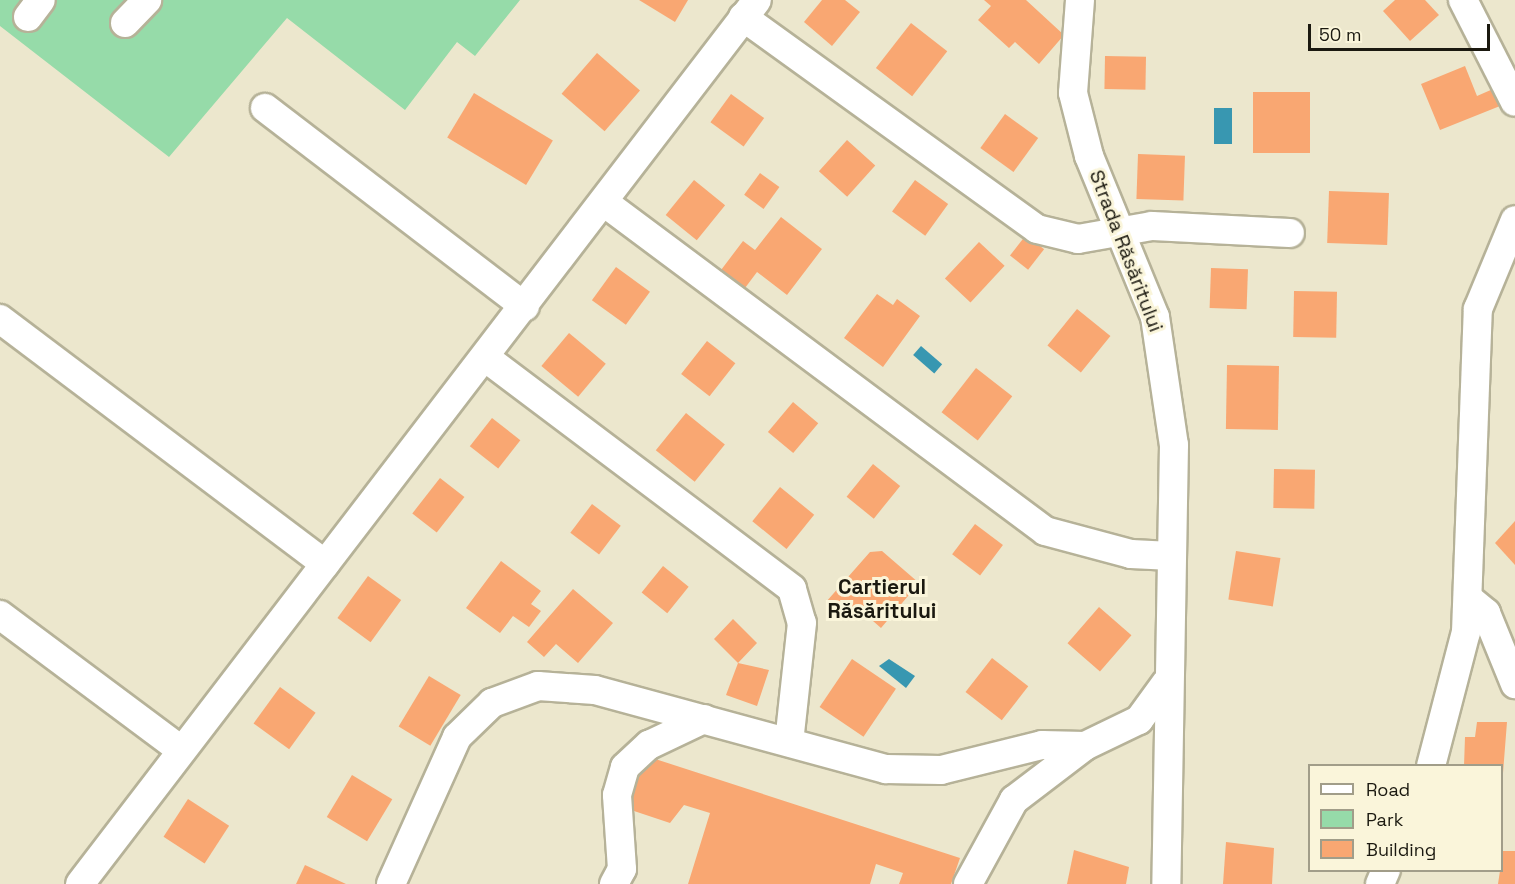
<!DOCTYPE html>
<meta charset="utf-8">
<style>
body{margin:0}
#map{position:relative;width:1515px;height:884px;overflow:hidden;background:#ece7cd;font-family:"Space Grotesk",sans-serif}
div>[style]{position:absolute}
.green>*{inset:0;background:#96dba9}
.water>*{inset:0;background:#3897b1;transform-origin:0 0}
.building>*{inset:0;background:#f9a772;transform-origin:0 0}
.roads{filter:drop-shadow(2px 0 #b6b298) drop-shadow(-2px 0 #b6b298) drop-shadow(0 2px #b6b298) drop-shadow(0 -2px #b6b298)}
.minor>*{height:28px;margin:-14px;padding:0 14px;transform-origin:14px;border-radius:14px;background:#fff}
span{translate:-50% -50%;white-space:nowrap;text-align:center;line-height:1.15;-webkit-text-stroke:6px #faf5da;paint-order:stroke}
.street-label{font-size:20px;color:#1b1910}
.neighbourhood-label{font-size:21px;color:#1b1910;font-weight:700}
.legend{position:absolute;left:1308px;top:764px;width:195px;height:108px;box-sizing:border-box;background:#faf5da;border:2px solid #a19d89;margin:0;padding:8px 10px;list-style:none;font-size:18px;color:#1b1910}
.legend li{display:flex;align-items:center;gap:12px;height:30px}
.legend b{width:30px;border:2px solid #a19d89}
.scale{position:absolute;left:1308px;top:24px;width:182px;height:27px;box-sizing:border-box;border:3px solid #1b1910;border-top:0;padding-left:8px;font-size:18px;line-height:21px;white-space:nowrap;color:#1b1910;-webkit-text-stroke:4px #faf5da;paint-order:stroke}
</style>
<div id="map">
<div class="green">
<i style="clip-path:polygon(0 0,520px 0,475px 56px,457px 42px,405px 110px,287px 18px,169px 157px,0 26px)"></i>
</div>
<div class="water">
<i style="left:1214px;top:108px;width:18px;height:36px"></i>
<i style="left:921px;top:346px;width:28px;height:12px;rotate:41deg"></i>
<i style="clip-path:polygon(889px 659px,915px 676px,906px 688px,879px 666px)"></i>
</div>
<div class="building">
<i style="clip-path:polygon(639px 0,688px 0,675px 22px)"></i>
<i style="clip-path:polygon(822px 0,845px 0,860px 12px,832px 46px,804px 22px)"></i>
<i style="clip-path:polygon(984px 0,1026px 0,1064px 35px,1039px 64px,1015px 42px,1009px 48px,978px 20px,991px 6px)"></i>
<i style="clip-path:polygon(1395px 0,1425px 0,1439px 15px,1410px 41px,1383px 11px)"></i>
<i style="left:911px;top:23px;width:46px;height:57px;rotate:38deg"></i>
<i style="left:597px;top:53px;width:57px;height:54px;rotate:41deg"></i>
<i style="left:1105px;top:56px;width:41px;height:33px;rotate:1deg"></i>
<i style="clip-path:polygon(1465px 66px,1477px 96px,1493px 89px,1500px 106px,1440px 130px,1421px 84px)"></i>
<i style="left:1310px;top:92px;width:61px;height:57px;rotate:90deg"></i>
<i style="left:474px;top:93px;width:92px;height:52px;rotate:31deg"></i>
<i style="left:731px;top:94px;width:41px;height:35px;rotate:36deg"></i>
<i style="left:1005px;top:114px;width:41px;height:42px;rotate:36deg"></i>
<i style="left:847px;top:140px;width:38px;height:42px;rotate:42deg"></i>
<i style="left:1138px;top:154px;width:47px;height:45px;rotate:2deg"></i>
<i style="left:760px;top:173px;width:24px;height:27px;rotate:36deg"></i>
<i style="left:694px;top:180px;width:40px;height:45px;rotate:39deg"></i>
<i style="left:915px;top:180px;width:41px;height:39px;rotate:36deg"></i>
<i style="left:1329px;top:191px;width:60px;height:52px;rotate:2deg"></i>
<i style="clip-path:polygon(781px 217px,822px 249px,787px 295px,757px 272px,742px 292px,718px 274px,743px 241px,755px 250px)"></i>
<i style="left:1026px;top:235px;width:23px;height:26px;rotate:38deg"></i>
<i style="left:979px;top:242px;width:35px;height:50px;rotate:43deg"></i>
<i style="left:616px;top:267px;width:42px;height:41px;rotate:36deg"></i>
<i style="left:1211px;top:268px;width:37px;height:40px;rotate:2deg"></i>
<i style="left:1294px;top:291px;width:43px;height:46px;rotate:1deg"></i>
<i style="clip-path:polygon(877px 294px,893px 305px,897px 299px,920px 316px,883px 367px,844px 338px)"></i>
<i style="left:1077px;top:309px;width:43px;height:47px;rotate:39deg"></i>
<i style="left:569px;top:333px;width:48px;height:43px;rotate:40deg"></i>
<i style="left:707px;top:341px;width:36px;height:42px;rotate:38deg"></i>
<i style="left:1227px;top:365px;width:52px;height:64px;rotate:1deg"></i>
<i style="left:976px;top:368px;width:46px;height:56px;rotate:38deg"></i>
<i style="left:793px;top:402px;width:33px;height:39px;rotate:40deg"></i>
<i style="left:686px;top:413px;width:50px;height:48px;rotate:39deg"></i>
<i style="left:492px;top:418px;width:36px;height:36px;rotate:38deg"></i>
<i style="left:873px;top:464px;width:35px;height:42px;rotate:39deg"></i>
<i style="left:1274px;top:469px;width:41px;height:39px;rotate:1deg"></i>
<i style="left:440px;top:478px;width:31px;height:45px;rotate:38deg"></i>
<i style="left:780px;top:487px;width:44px;height:44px;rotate:39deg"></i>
<i style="left:592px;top:504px;width:36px;height:36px;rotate:37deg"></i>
<i style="clip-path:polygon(1515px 521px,1515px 565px,1495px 543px)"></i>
<i style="left:975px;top:524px;width:35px;height:38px;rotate:37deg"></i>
<i style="clip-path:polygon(882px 551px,919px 583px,881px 628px,857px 607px,846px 620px,826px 602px,870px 552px)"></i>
<i style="left:1236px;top:551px;width:45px;height:49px;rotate:9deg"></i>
<i style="clip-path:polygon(501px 561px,541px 591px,531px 604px,541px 611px,529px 627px,513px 616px,500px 633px,466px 608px)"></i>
<i style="left:663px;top:566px;width:33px;height:34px;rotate:39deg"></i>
<i style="left:368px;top:576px;width:41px;height:52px;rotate:36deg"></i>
<i style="clip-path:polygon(573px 589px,613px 623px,578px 663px,556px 644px,544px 657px,527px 642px)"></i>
<i style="left:1099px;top:607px;width:43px;height:48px;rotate:41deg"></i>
<i style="clip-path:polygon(733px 619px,757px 643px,738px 663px,769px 670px,757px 706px,726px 695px,738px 663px,714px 639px)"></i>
<i style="left:992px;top:658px;width:46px;height:43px;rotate:38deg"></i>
<i style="left:852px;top:659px;width:53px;height:58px;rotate:34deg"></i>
<i style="left:429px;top:676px;width:37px;height:59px;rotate:31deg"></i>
<i style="left:280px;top:687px;width:44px;height:45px;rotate:36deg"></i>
<i style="clip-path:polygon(1477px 722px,1507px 722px,1503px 773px,1502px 766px,1464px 766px,1465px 737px,1475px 737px)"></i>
<i style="clip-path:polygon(643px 755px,960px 858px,951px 884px,899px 884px,903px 873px,876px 864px,870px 884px,688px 884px,710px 813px,684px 805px,670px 823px,625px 808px)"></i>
<i style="left:352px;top:775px;width:47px;height:49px;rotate:31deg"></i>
<i style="left:188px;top:799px;width:49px;height:45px;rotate:33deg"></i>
<i style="clip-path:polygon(1226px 842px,1274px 848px,1272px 884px,1223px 884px)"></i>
<i style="clip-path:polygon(1074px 850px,1129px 867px,1126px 884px,1067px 884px)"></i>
<i style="clip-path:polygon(1503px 851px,1515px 851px,1515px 884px,1498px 884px)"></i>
<i style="clip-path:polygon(305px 865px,346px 884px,296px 884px)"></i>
</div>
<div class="roads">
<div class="minor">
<i style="left:1080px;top:0;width:93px;rotate:94.3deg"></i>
<i style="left:1073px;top:93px;width:65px;rotate:75.7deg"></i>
<i style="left:1089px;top:156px;width:174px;rotate:67.7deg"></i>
<i style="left:1155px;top:317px;width:129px;rotate:81.6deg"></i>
<i style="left:1174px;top:445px;width:439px;rotate:91deg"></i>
<i style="left:1463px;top:0;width:114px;rotate:63deg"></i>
<i style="left:28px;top:17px;width:21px;rotate:-53deg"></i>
<i style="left:743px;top:17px;width:362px;rotate:35.8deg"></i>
<i style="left:1037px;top:229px;width:42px;rotate:13.7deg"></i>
<i style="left:1078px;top:239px;width:75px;rotate:-10deg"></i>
<i style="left:1152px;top:226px;width:138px;rotate:2.9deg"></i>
<i style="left:125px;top:23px;width:32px;rotate:-46deg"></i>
<i style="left:265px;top:108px;width:327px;rotate:37.4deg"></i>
<i style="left:605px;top:203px;width:549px;rotate:36.7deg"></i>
<i style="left:1045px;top:531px;width:89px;rotate:15deg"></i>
<i style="left:1131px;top:554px;width:41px;rotate:2.8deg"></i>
<i style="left:0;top:319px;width:407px;rotate:37deg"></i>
<i style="left:486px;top:358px;width:383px;rotate:37deg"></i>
<i style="left:792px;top:589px;width:35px;rotate:74deg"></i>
<i style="left:802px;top:623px;width:120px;rotate:96.2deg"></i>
<i style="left:1469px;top:599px;width:22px;rotate:39deg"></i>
<i style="left:1486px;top:613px;width:77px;rotate:67.8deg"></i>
<i style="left:0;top:615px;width:226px;rotate:36.7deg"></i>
<i style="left:1431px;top:766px;width:138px;rotate:-75.4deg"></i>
<i style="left:1466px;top:632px;width:323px;rotate:-87.9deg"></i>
<i style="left:1478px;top:309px;width:96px;rotate:-67.4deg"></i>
<i style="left:80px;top:884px;width:1113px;rotate:-52.55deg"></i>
<i style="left:391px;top:884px;width:161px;rotate:-65.8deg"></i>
<i style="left:457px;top:737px;width:49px;rotate:-44.2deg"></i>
<i style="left:492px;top:703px;width:49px;rotate:-20.3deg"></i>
<i style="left:538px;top:686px;width:57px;rotate:4deg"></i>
<i style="left:595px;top:690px;width:302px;rotate:15.2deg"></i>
<i style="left:886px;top:769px;width:55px;rotate:1deg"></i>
<i style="left:941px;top:770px;width:104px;rotate:-13.9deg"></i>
<i style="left:1042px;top:745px;width:43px;rotate:1.3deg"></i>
<i style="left:1085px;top:746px;width:60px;rotate:-25.7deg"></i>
<i style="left:1139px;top:720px;width:46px;rotate:-53.9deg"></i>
<i style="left:614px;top:884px;width:17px;rotate:-62deg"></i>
<i style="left:622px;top:869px;width:74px;rotate:-93.9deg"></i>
<i style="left:617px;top:795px;width:29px;rotate:-74deg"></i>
<i style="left:625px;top:767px;width:33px;rotate:-43deg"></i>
<i style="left:649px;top:745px;width:61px;rotate:-25.3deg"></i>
<i style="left:968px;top:884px;width:96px;rotate:-61.3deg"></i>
<i style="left:1014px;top:800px;width:89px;rotate:-37.3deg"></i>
<i style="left:1380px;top:884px;width:15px;rotate:-67deg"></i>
</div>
</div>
<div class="street-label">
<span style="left:1126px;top:251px;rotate:69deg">Strada Răsăritului</span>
</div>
<div class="neighbourhood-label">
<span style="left:882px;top:599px">Cartierul<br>Răsăritului</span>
</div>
<ul class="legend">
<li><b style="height:8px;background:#fff"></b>Road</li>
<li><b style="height:16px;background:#96dba9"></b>Park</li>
<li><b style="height:16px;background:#f9a772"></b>Building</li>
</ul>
<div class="scale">50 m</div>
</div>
